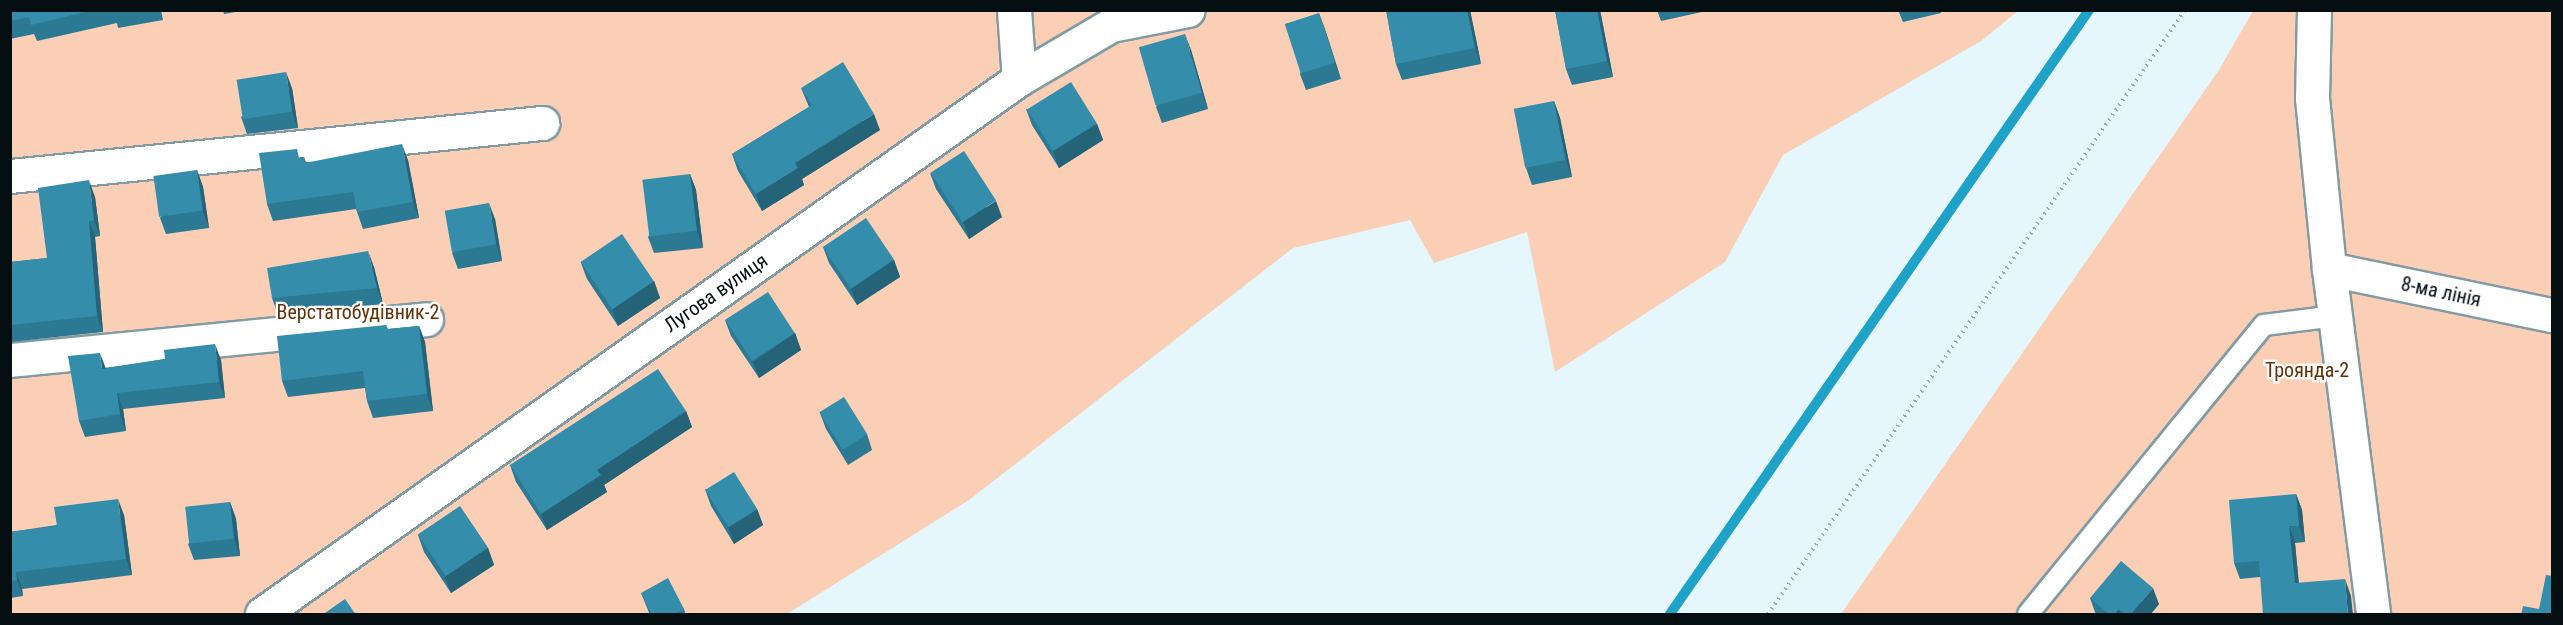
<!DOCTYPE html>
<meta charset="utf-8">
<style>
body{margin:0}
#map{position:relative;width:2563px;height:625px;overflow:hidden;background:#e5f6fc;font-family:"Roboto Condensed",sans-serif}
div>[style]{position:absolute}
.green>*{inset:0;background:#facfb6}
.stream>*{height:10px;margin:-5px;padding:0 5px;transform-origin:5px;border-radius:5px;background:#1ea2c8}
.path>*{height:4px;margin-top:-2px;transform-origin:0;background:repeating-linear-gradient(90deg,#9ba9ae 0 1.5px,transparent 0 6px)}
.roads{filter:drop-shadow(2px 0 #819ba5) drop-shadow(-2px 0 #819ba5) drop-shadow(0 2px #819ba5) drop-shadow(0 -2px #819ba5)}
.lane>*{height:20px;margin:-10px;padding:0 10px;transform-origin:10px;border-radius:10px;background:#fff}
.street>*{height:33px;margin:-16.5px;padding:0 16.5px;transform-origin:16.5px;border-radius:16.5px;background:#fff}
.wall>*{inset:0;background:#2c7993}
.shaded-wall>*{inset:0;background:#246378}
.building>*{inset:0;background:#338dab;transform-origin:0 0}
span{translate:-50% -50%;white-space:nowrap;text-align:center;line-height:1.15;-webkit-text-stroke:4.5px #fff;paint-order:stroke}
.street-label{font-size:20px;color:#050e11}
.park-label{font-size:20px;color:#643008}
.frame{position:absolute;inset:0;border:12px solid #050e11;pointer-events:none}
</style>
<div id="map">
<div class="green">
<i style="clip-path:polygon(10px 11px,2018px 11px,1981px 41px,1783px 155px,1725px 262px,1555px 372px,1527px 232px,1434px 263px,1410px 220px,1293px 248px,969px 500px,787px 614px,11px 614px)"></i>
<i style="clip-path:polygon(2253px 11px,2552px 11px,2552px 614px,1841px 614px,2219px 70px)"></i>
</div>
<div class="stream">
<i style="left:1670px;top:614px;width:735px;rotate:-55.25deg"></i>
</div>
<div class="path">
<i style="left:1768px;top:614px;width:734px;rotate:-55.38deg"></i>
</div>
<div class="roads">
<div class="lane">
<i style="left:2028px;top:614px;width:373px;rotate:-50.8deg"></i>
<i style="left:2264px;top:325px;width:72px;rotate:-7.2deg"></i>
</div>
<div class="street">
<i style="left:1014px;top:10px;width:69px;rotate:85.9deg"></i>
<i style="left:2314px;top:10px;width:88px;rotate:91.3deg"></i>
<i style="left:2312px;top:98px;width:172px;rotate:84.3deg"></i>
<i style="left:2329px;top:269px;width:348px;rotate:82.7deg"></i>
<i style="left:10px;top:176px;width:535px;rotate:-5.69deg"></i>
<i style="left:2329px;top:269px;width:228px;rotate:11.7deg"></i>
<i style="left:10px;top:360px;width:418px;rotate:-5.6deg"></i>
<i style="left:262px;top:614px;width:927px;rotate:-35.25deg"></i>
<i style="left:1019px;top:79px;width:107px;rotate:-30.4deg"></i>
<i style="left:1111px;top:25px;width:78px;rotate:-11deg"></i>
</div>
</div>
<div class="wall">
<i style="clip-path:polygon(10px 10px,161px 10px,163px 20px,118px 28px,117px 23px,37px 41px,34px 34px,10px 39px)"></i>
<i style="clip-path:polygon(223px 10px,247px 10px,224px 14px)"></i>
<i style="clip-path:polygon(1386px 10px,1470px 10px,1481px 64px,1402px 80px,1396px 64px)"></i>
<i style="clip-path:polygon(1555px 10px,1600px 10px,1613px 77px,1572px 85px,1566px 69px)"></i>
<i style="clip-path:polygon(1657px 10px,1711px 10px,1661px 21px)"></i>
<i style="clip-path:polygon(1898px 10px,1940px 10px,1941px 13px,1903px 22px)"></i>
<i style="clip-path:polygon(1319px 13px,1341px 79px,1306px 90px,1300px 74px)"></i>
<i style="clip-path:polygon(1191px 50px,1208px 109px,1162px 123px,1156px 107px)"></i>
<i style="clip-path:polygon(292px 88px,298px 128px,247px 134px,241px 117px)"></i>
<i style="clip-path:polygon(801px 88px,880px 130px,802px 179px,804px 185px,762px 211px,738px 171px,732px 154px,809px 107px)"></i>
<i style="clip-path:polygon(1554px 101px,1560px 118px,1572px 177px,1532px 185px,1526px 168px)"></i>
<i style="clip-path:polygon(1026px 109px,1097px 124px,1103px 140px,1059px 168px,1032px 125px)"></i>
<i style="clip-path:polygon(300px 157px,304px 157px,306px 162px,408px 160px,419px 218px,363px 229px,356px 209px,273px 221px,267px 204px)"></i>
<i style="clip-path:polygon(197px 170px,203px 187px,209px 228px,166px 234px,160px 218px)"></i>
<i style="clip-path:polygon(930px 173px,1002px 217px,969px 239px,936px 189px)"></i>
<i style="clip-path:polygon(690px 174px,696px 190px,703px 248px,654px 253px,648px 237px)"></i>
<i style="clip-path:polygon(95px 197px,100px 236px,95px 237px,103px 332px,10px 342px,10px 262px,47px 258px)"></i>
<i style="clip-path:polygon(495px 219px,502px 261px,458px 269px,452px 253px)"></i>
<i style="clip-path:polygon(823px 247px,894px 260px,900px 277px,857px 305px,829px 263px)"></i>
<i style="clip-path:polygon(581px 263px,654px 281px,660px 298px,618px 326px,587px 279px)"></i>
<i style="clip-path:polygon(374px 267px,383px 304px,278px 315px,272px 298px)"></i>
<i style="clip-path:polygon(725px 320px,795px 333px,801px 350px,759px 378px,731px 336px)"></i>
<i style="clip-path:polygon(386px 325px,388px 329px,419px 326px,425px 342px,433px 411px,373px 418px,367px 401px,365px 388px,288px 397px,282px 381px)"></i>
<i style="clip-path:polygon(165px 359px,221px 360px,225px 398px,123px 409px,126px 431px,85px 437px,79px 421px,106px 368px)"></i>
<i style="clip-path:polygon(686px 411px,692px 427px,604px 485px,607px 492px,547px 530px,516px 482px,510px 465px)"></i>
<i style="clip-path:polygon(820px 413px,867px 434px,872px 450px,848px 465px,826px 429px)"></i>
<i style="clip-path:polygon(705px 489px,757px 509px,763px 525px,734px 544px,711px 506px)"></i>
<i style="clip-path:polygon(2296px 494px,2302px 510px,2305px 542px,2295px 543px,2299px 583px,2351px 596px,2260px 577px,2240px 579px,2234px 563px)"></i>
<i style="clip-path:polygon(230px 502px,236px 519px,240px 556px,194px 560px,188px 544px)"></i>
<i style="clip-path:polygon(124px 515px,132px 575px,22px 589px,23px 596px,10px 598px,10px 532px)"></i>
<i style="clip-path:polygon(418px 535px,488px 548px,494px 565px,451px 593px,424px 552px)"></i>
<i style="clip-path:polygon(641px 593px,684px 609px,686px 615px,650px 615px)"></i>
<i style="clip-path:polygon(2090px 598px,2159px 604px,2150px 615px,2096px 615px)"></i>
</div>
<div class="shaded-wall">
<i style="clip-path:polygon(1467px 10px,1470px 10px,1481px 64px,1475px 48px)"></i>
<i style="clip-path:polygon(1597px 10px,1600px 10px,1613px 77px,1607px 61px)"></i>
<i style="clip-path:polygon(1319px 13px,1325px 29px,1341px 79px,1335px 63px)"></i>
<i style="clip-path:polygon(1185px 34px,1191px 50px,1208px 109px,1202px 93px)"></i>
<i style="clip-path:polygon(286px 72px,292px 88px,298px 128px,292px 112px)"></i>
<i style="clip-path:polygon(1554px 101px,1560px 118px,1572px 177px,1566px 160px)"></i>
<i style="clip-path:polygon(874px 114px,880px 130px,802px 179px,804px 185px,762px 211px,756px 194px,795px 163px)"></i>
<i style="clip-path:polygon(1097px 124px,1103px 140px,1059px 168px,1053px 151px)"></i>
<i style="clip-path:polygon(402px 144px,408px 160px,419px 218px,413px 202px)"></i>
<i style="clip-path:polygon(197px 170px,203px 187px,209px 228px,203px 211px)"></i>
<i style="clip-path:polygon(690px 174px,696px 190px,703px 248px,697px 231px)"></i>
<i style="clip-path:polygon(89px 180px,95px 197px,100px 236px,94px 220px)"></i>
<i style="clip-path:polygon(996px 201px,1002px 217px,969px 239px,963px 222px)"></i>
<i style="clip-path:polygon(489px 203px,495px 219px,502px 261px,496px 244px)"></i>
<i style="clip-path:polygon(89px 221px,95px 237px,103px 332px,97px 316px)"></i>
<i style="clip-path:polygon(368px 251px,374px 267px,383px 304px,377px 288px)"></i>
<i style="clip-path:polygon(894px 260px,900px 277px,857px 305px,851px 289px)"></i>
<i style="clip-path:polygon(654px 281px,660px 298px,618px 326px,612px 309px)"></i>
<i style="clip-path:polygon(419px 326px,425px 342px,433px 411px,427px 394px)"></i>
<i style="clip-path:polygon(795px 333px,801px 350px,759px 378px,753px 362px)"></i>
<i style="clip-path:polygon(215px 344px,221px 360px,225px 398px,219px 382px)"></i>
<i style="clip-path:polygon(100px 353px,106px 369px,102px 369px)"></i>
<i style="clip-path:polygon(117px 393px,123px 409px,126px 431px,120px 414px)"></i>
<i style="clip-path:polygon(686px 411px,692px 427px,604px 485px,607px 492px,547px 530px,541px 514px,597px 470px)"></i>
<i style="clip-path:polygon(2296px 494px,2302px 510px,2305px 542px,2299px 526px)"></i>
<i style="clip-path:polygon(118px 499px,124px 515px,132px 575px,126px 559px)"></i>
<i style="clip-path:polygon(230px 502px,236px 519px,240px 556px,234px 539px)"></i>
<i style="clip-path:polygon(757px 509px,763px 525px,734px 544px,728px 527px)"></i>
<i style="clip-path:polygon(2289px 526px,2295px 543px,2300px 600px,2295px 583px)"></i>
<i style="clip-path:polygon(488px 548px,494px 565px,451px 593px,445px 577px)"></i>
<i style="clip-path:polygon(16px 572px,22px 589px,23px 596px,17px 580px)"></i>
<i style="clip-path:polygon(2345px 579px,2351px 596px,2353px 615px,2348px 615px)"></i>
<i style="clip-path:polygon(2153px 588px,2159px 604px,2150px 615px,2130px 615px)"></i>
<i style="clip-path:polygon(2119px 609px,2121px 615px,2114px 615px)"></i>
</div>
<div class="building">
<i style="clip-path:polygon(10px 10px,94px 10px,31px 25px,29px 17px,10px 21px)"></i>
<i style="clip-path:polygon(1386px 10px,1467px 10px,1475px 48px,1396px 64px)"></i>
<i style="clip-path:polygon(1555px 10px,1597px 10px,1607px 61px,1566px 69px)"></i>
<i style="left:1319px;top:13px;width:52px;height:36px;rotate:72deg"></i>
<i style="left:1185px;top:34px;width:61px;height:48px;rotate:74deg"></i>
<i style="clip-path:polygon(843px 62px,874px 114px,795px 163px,798px 168px,756px 194px,732px 154px,812px 105px,801px 88px)"></i>
<i style="left:286px;top:72px;width:40px;height:50px;rotate:81deg"></i>
<i style="left:1071px;top:82px;width:49px;height:52px;rotate:58deg"></i>
<i style="left:1554px;top:101px;width:60px;height:41px;rotate:79deg"></i>
<i style="clip-path:polygon(402px 144px,413px 202px,357px 212px,353px 192px,267px 204px,259px 153px,297px 149px,299px 158px,304px 157px,305px 163px)"></i>
<i style="left:964px;top:151px;width:59px;height:40px;rotate:57deg"></i>
<i style="left:197px;top:170px;width:41px;height:44px;rotate:82deg"></i>
<i style="left:690px;top:174px;width:57px;height:48px;rotate:83deg"></i>
<i style="clip-path:polygon(89px 180px,94px 220px,89px 221px,97px 316px,10px 325px,10px 262px,47px 258px,38px 188px)"></i>
<i style="left:489px;top:203px;width:42px;height:45px;rotate:80deg"></i>
<i style="left:866px;top:218px;width:50px;height:52px;rotate:56deg"></i>
<i style="left:622px;top:234px;width:57px;height:50px;rotate:56deg"></i>
<i style="clip-path:polygon(368px 251px,377px 288px,272px 298px,267px 268px)"></i>
<i style="left:768px;top:292px;width:49px;height:51px;rotate:57deg"></i>
<i style="clip-path:polygon(386px 325px,387px 329px,419px 326px,427px 394px,367px 401px,363px 371px,282px 381px,277px 336px)"></i>
<i style="clip-path:polygon(215px 344px,219px 382px,117px 393px,120px 414px,79px 421px,68px 356px,100px 353px,102px 369px,165px 359px,164px 350px)"></i>
<i style="clip-path:polygon(658px 369px,686px 411px,597px 470px,601px 475px,541px 514px,510px 465px)"></i>
<i style="left:844px;top:397px;width:44px;height:29px;rotate:58deg"></i>
<i style="left:734px;top:472px;width:44px;height:34px;rotate:58deg"></i>
<i style="clip-path:polygon(2296px 494px,2299px 526px,2289px 526px,2295px 583px,2345px 579px,2348px 615px,2263px 615px,2259px 561px,2234px 563px,2229px 500px)"></i>
<i style="clip-path:polygon(118px 499px,126px 559px,16px 572px,17px 580px,10px 581px,10px 532px,57px 526px,54px 507px)"></i>
<i style="left:230px;top:502px;width:37px;height:45px;rotate:84deg"></i>
<i style="left:460px;top:506px;width:50px;height:51px;rotate:56deg"></i>
<i style="clip-path:polygon(2121px 561px,2153px 588px,2130px 615px,2126px 615px,2119px 609px,2114px 615px,2110px 615px,2090px 598px)"></i>
<i style="clip-path:polygon(2546px 575px,2553px 576px,2553px 615px,2521px 615px,2523px 606px,2539px 609px)"></i>
<i style="clip-path:polygon(668px 578px,684px 609px,673px 615px,652px 615px,641px 593px)"></i>
<i style="clip-path:polygon(345px 599px,356px 615px,322px 615px)"></i>
</div>
<div class="street-label">
<span style="left:2441px;top:292px;rotate:12deg">8-ма лінія</span>
<span style="left:716px;top:293px;rotate:-35deg">Лугова вулиця</span>
</div>
<div class="park-label">
<span style="left:358px;top:312px">Верстатобудівник-2</span>
<span style="left:2307px;top:370px">Троянда-2</span>
</div>
<div class="frame"></div>
</div>
